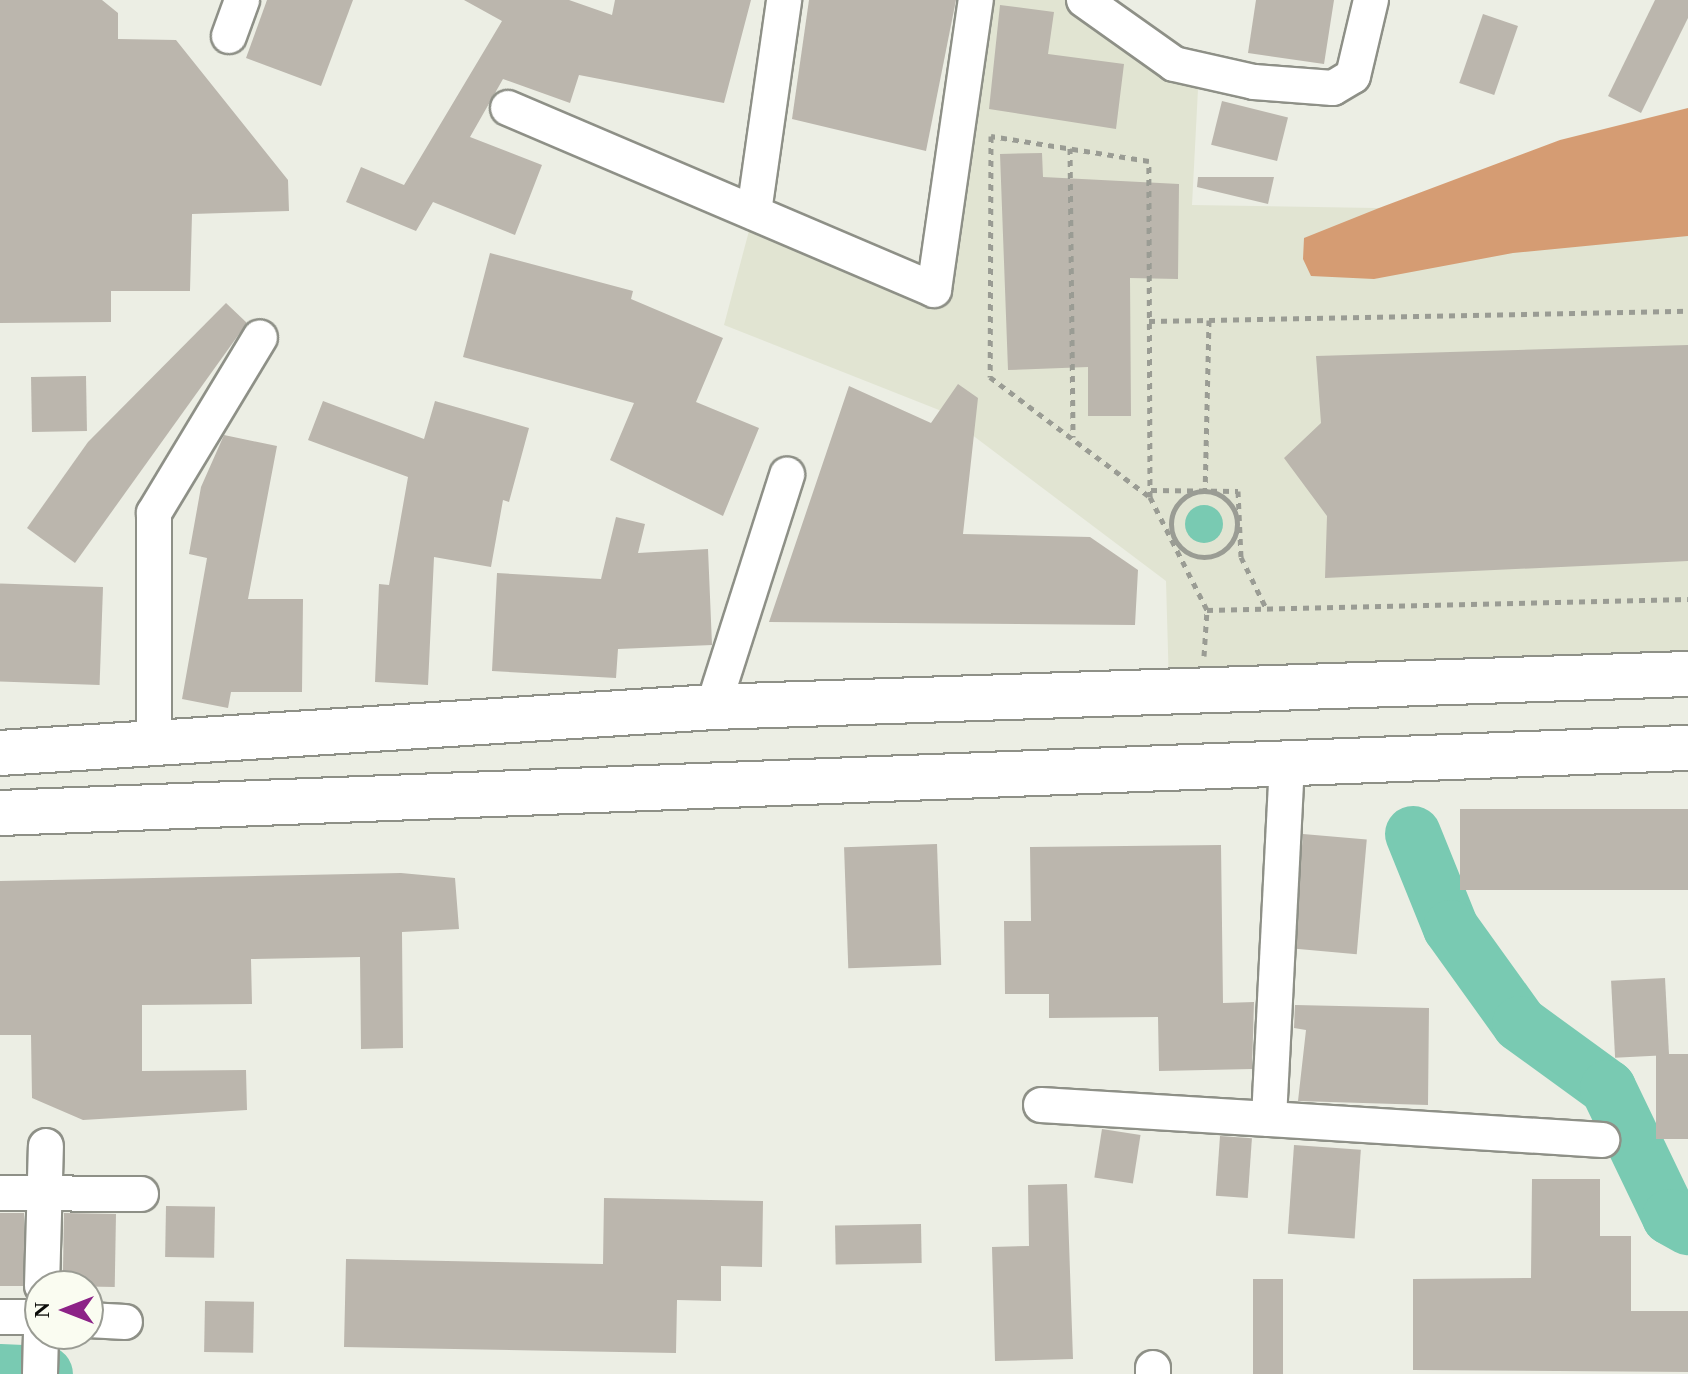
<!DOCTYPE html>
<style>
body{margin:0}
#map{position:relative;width:1688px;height:1374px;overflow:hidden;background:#eceee4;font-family:Georgia,serif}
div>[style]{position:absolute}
.built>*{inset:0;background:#e1e4d2}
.forest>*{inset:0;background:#d59c73}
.water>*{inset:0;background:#79cab2}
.round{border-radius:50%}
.river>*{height:56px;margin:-28px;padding:0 28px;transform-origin:28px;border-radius:28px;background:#79cab2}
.building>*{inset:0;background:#bbb6ad;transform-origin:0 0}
.path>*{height:5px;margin-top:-2.5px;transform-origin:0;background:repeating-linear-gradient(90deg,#9a9c94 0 6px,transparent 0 12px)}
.path>.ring{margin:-2.5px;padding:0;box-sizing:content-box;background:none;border:5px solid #9a9c94;border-radius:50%}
.roads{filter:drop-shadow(2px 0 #8e9087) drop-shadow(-2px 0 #8e9087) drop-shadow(0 2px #8e9087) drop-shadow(0 -2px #8e9087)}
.minor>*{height:34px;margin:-17px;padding:0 17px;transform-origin:17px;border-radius:17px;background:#fff}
.major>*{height:44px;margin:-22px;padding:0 22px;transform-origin:22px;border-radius:22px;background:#fff}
span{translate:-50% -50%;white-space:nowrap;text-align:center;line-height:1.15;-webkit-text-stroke:8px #fafcf1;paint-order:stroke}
.north{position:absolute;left:24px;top:1270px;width:80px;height:80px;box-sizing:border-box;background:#fafcf1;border:2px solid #9a9c94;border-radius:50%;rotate:270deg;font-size:22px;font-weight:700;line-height:32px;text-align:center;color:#0b0c09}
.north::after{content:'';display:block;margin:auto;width:28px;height:36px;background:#8c2287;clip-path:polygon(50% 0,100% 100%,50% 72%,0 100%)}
</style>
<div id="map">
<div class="built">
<i style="clip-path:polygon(976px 0,1084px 0,1199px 70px,1192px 205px,1688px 213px,1688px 674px,1169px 687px,1166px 581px,939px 410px,724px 325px,754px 212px,933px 290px)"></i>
</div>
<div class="forest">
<i style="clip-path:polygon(1688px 108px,1688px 236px,1513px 253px,1374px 279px,1311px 276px,1303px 259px,1304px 238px,1379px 208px,1560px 140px)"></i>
</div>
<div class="water">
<i class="round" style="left:1185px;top:505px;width:38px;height:38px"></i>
</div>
<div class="river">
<i style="left:1413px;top:834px;width:101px;rotate:68deg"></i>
<i style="left:1451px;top:928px;width:118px;rotate:54.3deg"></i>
<i style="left:1520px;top:1024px;width:109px;rotate:36deg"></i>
<i style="left:1608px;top:1088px;width:143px;rotate:64.3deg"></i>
<i style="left:1670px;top:1217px;width:21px;rotate:29deg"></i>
<i style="left:0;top:1372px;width:45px;rotate:2.5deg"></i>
</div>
<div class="building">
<i style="clip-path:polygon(0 0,102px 0,118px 13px,118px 39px,176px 40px,288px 180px,289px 211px,192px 214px,190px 291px,111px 291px,111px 322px,0 323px)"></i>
<i style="clip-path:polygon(267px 0,353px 0,321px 86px,246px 58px)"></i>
<i style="clip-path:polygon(464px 0,569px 0,612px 15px,615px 0,751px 0,724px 103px,579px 75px,570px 103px,503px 79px,470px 137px,542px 165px,515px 235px,433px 202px,416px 231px,346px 202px,361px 167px,404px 185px,502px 21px)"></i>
<i style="clip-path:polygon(809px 0,956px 0,926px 151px,792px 119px)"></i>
<i style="clip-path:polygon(1256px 0,1334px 0,1324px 64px,1248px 53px)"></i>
<i style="clip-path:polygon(1655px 0,1688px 0,1688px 18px,1641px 113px,1608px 96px)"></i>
<i style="clip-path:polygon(1000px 5px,1054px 12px,1048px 54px,1124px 64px,1116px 129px,989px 109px)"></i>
<i style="left:1483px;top:14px;width:37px;height:73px;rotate:19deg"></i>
<i style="left:1222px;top:101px;width:68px;height:45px;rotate:14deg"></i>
<i style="clip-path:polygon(1042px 153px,1043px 177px,1179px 184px,1178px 279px,1130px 278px,1131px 416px,1088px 416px,1088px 367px,1008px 370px,1000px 154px)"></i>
<i style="clip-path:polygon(1198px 177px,1274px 177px,1268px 204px,1197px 187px)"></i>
<i style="clip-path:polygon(490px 253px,633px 291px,631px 299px,723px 338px,696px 402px,759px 428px,723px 516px,610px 460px,634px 403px,463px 357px)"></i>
<i style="clip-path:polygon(226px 303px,247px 323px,75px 563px,27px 528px,88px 442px)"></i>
<i style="clip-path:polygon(1688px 345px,1688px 561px,1325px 578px,1327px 516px,1284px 458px,1321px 423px,1316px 356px)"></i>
<i style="left:86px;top:376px;width:55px;height:55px;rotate:89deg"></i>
<i style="clip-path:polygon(958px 384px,978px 398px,963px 534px,1090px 537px,1138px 570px,1135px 625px,769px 622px,849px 386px,931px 423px)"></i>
<i style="clip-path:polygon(323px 401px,424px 439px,435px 401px,529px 428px,509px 502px,503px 500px,491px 567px,434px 557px,428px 685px,375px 682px,379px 584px,389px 585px,408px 477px,308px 440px)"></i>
<i style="clip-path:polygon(224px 435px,277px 446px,248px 599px,303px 599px,302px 692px,231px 692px,228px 708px,182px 699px,207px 558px,189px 554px,201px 487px)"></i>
<i style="clip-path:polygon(616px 517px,645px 524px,638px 553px,708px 549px,712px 645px,618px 649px,616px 678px,492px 671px,497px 573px,601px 579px)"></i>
<i style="left:103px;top:587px;width:98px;height:103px;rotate:92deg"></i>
<i style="left:1688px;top:809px;width:81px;height:228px;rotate:90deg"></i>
<i style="left:1303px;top:834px;width:64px;height:115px;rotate:5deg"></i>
<i style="left:937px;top:844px;width:121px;height:93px;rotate:88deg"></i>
<i style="clip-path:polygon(1221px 845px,1223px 1003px,1254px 1002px,1252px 1069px,1159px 1071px,1158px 1017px,1049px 1018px,1049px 994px,1005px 994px,1004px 921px,1031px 921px,1030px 847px)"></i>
<i style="clip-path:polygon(401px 873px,455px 878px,459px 929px,402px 932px,403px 1048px,361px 1049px,360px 957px,251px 959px,252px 1004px,142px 1005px,142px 1071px,246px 1070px,247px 1110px,83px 1120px,32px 1098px,31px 1035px,0 1035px,0 881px)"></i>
<i style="left:1665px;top:978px;width:77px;height:54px;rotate:87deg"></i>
<i style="clip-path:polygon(1295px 1005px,1429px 1008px,1428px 1105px,1298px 1101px,1306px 1030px,1294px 1028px)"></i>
<i style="left:1688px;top:1054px;width:85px;height:32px;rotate:90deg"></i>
<i style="left:1102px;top:1129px;width:39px;height:49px;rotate:9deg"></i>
<i style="left:1220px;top:1136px;width:32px;height:60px;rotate:4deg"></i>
<i style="left:1294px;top:1145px;width:67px;height:89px;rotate:4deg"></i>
<i style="clip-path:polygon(1532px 1179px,1600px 1179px,1600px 1236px,1631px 1236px,1631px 1311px,1688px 1311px,1688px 1372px,1413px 1370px,1413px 1279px,1531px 1278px)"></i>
<i style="clip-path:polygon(1067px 1184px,1073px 1359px,995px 1361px,992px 1247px,1029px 1246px,1028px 1185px)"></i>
<i style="clip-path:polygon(604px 1198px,763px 1201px,762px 1267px,721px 1266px,721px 1301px,677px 1300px,676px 1353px,344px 1347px,346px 1259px,603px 1264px)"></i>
<i style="left:166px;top:1206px;width:49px;height:51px;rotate:1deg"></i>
<i style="left:0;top:1213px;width:24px;height:73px"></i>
<i style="left:64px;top:1213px;width:52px;height:73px;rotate:1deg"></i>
<i style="left:921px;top:1224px;width:39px;height:86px;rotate:89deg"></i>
<i style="left:1253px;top:1279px;width:30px;height:95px"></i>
<i style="left:205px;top:1301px;width:49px;height:51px;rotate:1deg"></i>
</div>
<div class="path">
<i style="left:1070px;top:148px;width:289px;rotate:89.4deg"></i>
<i style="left:1209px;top:320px;width:479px;rotate:-1.1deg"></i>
<i style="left:1149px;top:321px;width:60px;rotate:-1deg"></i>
<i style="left:1209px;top:320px;width:171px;rotate:91.3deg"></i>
<i style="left:1151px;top:490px;width:87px;rotate:0.7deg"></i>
<i style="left:1238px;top:491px;width:66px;rotate:87.4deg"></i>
<i style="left:1241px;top:557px;width:57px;rotate:63.9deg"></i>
<i class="ring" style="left:1171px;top:491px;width:61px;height:61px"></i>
<i style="left:1150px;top:497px;width:336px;rotate:-90.2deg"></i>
<i style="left:1149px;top:161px;width:160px;rotate:-171deg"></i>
<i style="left:991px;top:136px;width:241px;rotate:90.2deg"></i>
<i style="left:990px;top:377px;width:200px;rotate:36.9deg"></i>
<i style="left:1150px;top:497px;width:127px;rotate:63.2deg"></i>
<i style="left:1204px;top:656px;width:46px;rotate:-86.3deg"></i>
<i style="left:1207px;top:610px;width:481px;rotate:-1.3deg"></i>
</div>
<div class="roads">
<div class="minor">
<i style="left:1084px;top:0;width:110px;rotate:35.4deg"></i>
<i style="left:1174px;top:64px;width:82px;rotate:12.7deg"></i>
<i style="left:1254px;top:82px;width:79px;rotate:4.3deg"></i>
<i style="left:1333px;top:88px;width:23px;rotate:-31deg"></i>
<i style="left:1353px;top:76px;width:78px;rotate:-76.7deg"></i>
<i style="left:229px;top:36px;width:38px;rotate:-70deg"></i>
<i style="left:508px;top:108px;width:463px;rotate:23.1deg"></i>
<i style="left:934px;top:290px;width:293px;rotate:-81.8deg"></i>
<i style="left:754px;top:212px;width:214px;rotate:-81.9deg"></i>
<i style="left:713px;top:707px;width:244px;rotate:-72.3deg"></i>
<i style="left:154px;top:742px;width:229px;rotate:-90deg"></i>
<i style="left:154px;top:513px;width:205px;rotate:-58.9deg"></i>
<i style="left:1287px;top:763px;width:356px;rotate:92.9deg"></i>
<i style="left:1269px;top:1119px;width:334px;rotate:3.6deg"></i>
<i style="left:1041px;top:1105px;width:228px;rotate:3.5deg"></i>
<i style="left:0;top:1193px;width:141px;rotate:0.4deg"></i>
<i style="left:42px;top:1286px;width:140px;rotate:-88.4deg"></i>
<i style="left:0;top:1317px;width:40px"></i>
<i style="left:88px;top:1320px;width:37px;rotate:3deg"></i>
<i style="left:40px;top:1374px;width:40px;rotate:-88.6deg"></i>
<i style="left:1153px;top:1374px;width:6px;rotate:-90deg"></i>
</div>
<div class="major">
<i style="left:0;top:753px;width:714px;rotate:-3.69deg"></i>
<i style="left:713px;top:707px;width:976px;rotate:-1.94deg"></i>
<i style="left:0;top:813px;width:1689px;rotate:-2.21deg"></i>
</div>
</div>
<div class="north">N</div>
</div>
